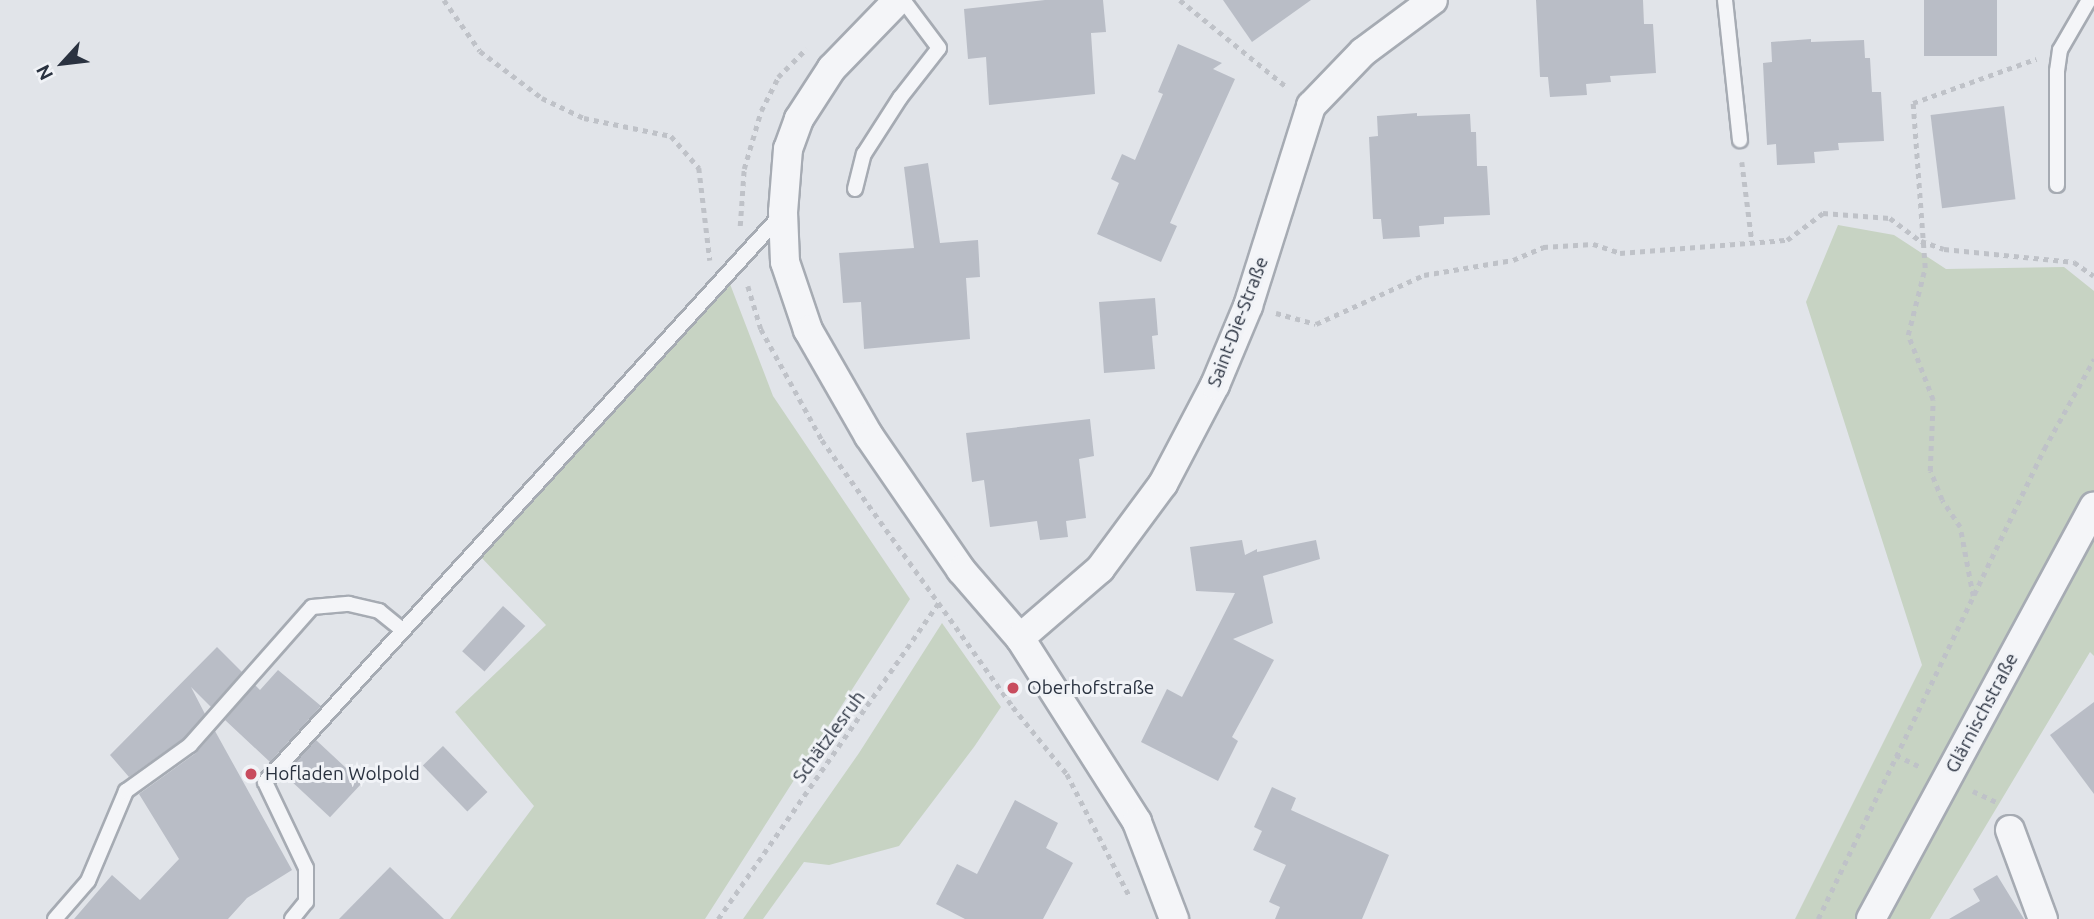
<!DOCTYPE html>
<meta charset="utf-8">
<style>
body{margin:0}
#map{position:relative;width:2094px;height:919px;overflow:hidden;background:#e1e4e9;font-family:Ubuntu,sans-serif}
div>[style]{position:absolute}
.green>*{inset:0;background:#c7d3c3}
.building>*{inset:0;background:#b9bdc6;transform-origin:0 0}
.path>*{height:4.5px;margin-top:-2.25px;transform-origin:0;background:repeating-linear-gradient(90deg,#bfc2c8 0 5px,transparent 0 10px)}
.roads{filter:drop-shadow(2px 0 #a6abb3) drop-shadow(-2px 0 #a6abb3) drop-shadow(0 2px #a6abb3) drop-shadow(0 -2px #a6abb3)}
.service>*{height:14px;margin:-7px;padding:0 7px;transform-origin:7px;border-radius:7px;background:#f4f5f8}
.minor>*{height:28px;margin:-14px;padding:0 14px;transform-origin:14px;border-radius:14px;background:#f4f5f8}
.dots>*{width:19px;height:19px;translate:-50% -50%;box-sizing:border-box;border:4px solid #f1f3f7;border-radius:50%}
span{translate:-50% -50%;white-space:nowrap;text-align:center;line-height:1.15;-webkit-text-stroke:6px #f1f3f7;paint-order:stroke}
.street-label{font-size:19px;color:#2a3240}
.poi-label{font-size:19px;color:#2a3240}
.left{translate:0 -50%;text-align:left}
.north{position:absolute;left:28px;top:28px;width:70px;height:70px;-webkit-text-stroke:5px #f1f3f7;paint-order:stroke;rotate:243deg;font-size:19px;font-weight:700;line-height:28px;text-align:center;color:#2a3240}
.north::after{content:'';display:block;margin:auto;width:24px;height:32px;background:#2a3240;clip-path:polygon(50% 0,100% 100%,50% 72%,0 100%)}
</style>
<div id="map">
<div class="green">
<i style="clip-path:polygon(1838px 225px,1894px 235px,1946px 269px,2064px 267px,2094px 291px,2094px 656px,2090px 652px,1930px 919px,1795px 919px,1922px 665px,1806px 302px)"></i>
<i style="clip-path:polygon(730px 284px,773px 396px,910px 599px,705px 919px,450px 919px,534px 806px,455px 712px,546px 625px,479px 555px)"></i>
<i style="clip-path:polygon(942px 623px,1001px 707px,974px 747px,899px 846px,829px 865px,804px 862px,763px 919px,743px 919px,859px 753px)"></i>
</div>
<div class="building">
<i style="clip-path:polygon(1045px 0,1103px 0,1106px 32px,1091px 33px,1095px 94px,989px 105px,986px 57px,968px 59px,964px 9px)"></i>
<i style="clip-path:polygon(1223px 0,1311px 0,1252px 42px)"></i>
<i style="clip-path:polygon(1536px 0,1643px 0,1644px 24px,1653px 24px,1656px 73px,1610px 76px,1611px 82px,1586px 84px,1587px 95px,1550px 97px,1548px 77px,1540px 77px)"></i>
<i style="left:1924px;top:0;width:73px;height:56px"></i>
<i style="clip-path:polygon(1811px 39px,1811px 42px,1864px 40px,1865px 58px,1870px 58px,1872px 92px,1881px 92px,1884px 141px,1838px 143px,1839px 150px,1814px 152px,1815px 163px,1777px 165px,1776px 144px,1767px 145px,1763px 63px,1772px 62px,1771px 42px)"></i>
<i style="clip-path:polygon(1178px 44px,1222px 63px,1213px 69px,1235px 79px,1170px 223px,1177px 226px,1161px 262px,1097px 234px,1119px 183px,1111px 179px,1122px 154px,1135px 160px,1163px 94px,1158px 92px)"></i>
<i style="left:2004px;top:106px;width:94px;height:74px;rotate:83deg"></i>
<i style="clip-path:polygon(1417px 113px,1417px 116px,1470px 114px,1471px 132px,1476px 132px,1477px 166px,1487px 166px,1490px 215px,1444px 217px,1444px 224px,1419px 226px,1420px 237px,1383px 239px,1381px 219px,1373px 219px,1369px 137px,1378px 136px,1377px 116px)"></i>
<i style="clip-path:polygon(928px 163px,940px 243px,978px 240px,980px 277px,966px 278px,970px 339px,864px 349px,861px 302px,843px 303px,839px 253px,914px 248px,904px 167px)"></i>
<i style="clip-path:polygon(1155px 298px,1158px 335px,1152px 336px,1155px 369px,1104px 373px,1099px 302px)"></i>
<i style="clip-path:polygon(1090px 419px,1094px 456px,1079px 459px,1086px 518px,1066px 521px,1068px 537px,1040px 540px,1037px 521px,990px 527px,984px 480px,972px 482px,966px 433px)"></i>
<i style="clip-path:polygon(1242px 540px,1245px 555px,1257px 549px,1257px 552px,1316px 540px,1320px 559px,1263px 576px,1273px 623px,1233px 639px,1274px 660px,1232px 737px,1238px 741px,1218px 781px,1141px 742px,1167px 689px,1182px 697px,1235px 593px,1196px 591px,1190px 547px)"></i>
<i style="left:503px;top:606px;width:30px;height:61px;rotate:42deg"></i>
<i style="clip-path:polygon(217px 647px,242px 672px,211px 707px,191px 687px,205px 714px,184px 738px,129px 777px,110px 755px)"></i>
<i style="clip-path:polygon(278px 670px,321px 706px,270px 762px,225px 720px,255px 685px,260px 690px)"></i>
<i style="clip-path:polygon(2094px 702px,2094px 794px,2050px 735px)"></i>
<i style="clip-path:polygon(215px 731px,292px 870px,247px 898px,228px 919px,74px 919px,112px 875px,140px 900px,179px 859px,139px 794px,196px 753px)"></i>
<i style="left:316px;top:740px;width:63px;height:47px;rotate:43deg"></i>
<i style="left:443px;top:746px;width:64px;height:28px;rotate:46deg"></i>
<i style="clip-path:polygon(1272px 787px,1296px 798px,1291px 810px,1389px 855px,1362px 919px,1275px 919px,1280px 907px,1269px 902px,1286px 865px,1253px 850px,1262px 831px,1254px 827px)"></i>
<i style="clip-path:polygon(1015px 800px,1058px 823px,1046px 848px,1073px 863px,1043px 919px,965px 919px,936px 904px,957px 864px,977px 874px)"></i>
<i style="clip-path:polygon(390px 867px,444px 919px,339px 919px)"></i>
<i style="clip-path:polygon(1997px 875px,2024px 919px,1949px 919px,1980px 901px,1973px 889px)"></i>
</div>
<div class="path">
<i style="left:444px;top:0;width:62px;rotate:54.8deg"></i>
<i style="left:480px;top:51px;width:78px;rotate:37.2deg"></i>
<i style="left:542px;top:98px;width:47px;rotate:25.5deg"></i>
<i style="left:584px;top:118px;width:89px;rotate:11.7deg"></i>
<i style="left:671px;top:136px;width:43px;rotate:48.8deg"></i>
<i style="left:699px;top:168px;width:93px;rotate:83.2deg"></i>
<i style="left:1180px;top:0;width:139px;rotate:39.2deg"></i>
<i style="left:1742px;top:162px;width:80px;rotate:82.8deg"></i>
<i style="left:740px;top:226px;width:57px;rotate:-86deg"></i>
<i style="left:744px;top:169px;width:60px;rotate:-73.7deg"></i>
<i style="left:761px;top:111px;width:38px;rotate:-63deg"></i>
<i style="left:778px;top:77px;width:40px;rotate:-45deg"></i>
<i style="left:748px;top:286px;width:45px;rotate:73.2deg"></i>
<i style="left:761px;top:329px;width:127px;rotate:61.2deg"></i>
<i style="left:822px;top:440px;width:328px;rotate:54.4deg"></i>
<i style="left:1013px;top:707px;width:86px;rotate:51.1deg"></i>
<i style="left:1067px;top:774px;width:136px;rotate:62.9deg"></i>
<i style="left:1276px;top:313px;width:41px;rotate:15.4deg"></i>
<i style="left:1316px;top:324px;width:119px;rotate:-24.4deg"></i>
<i style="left:1424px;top:275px;width:90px;rotate:-9.6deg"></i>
<i style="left:1513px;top:260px;width:33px;rotate:-23deg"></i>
<i style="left:1543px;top:247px;width:50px;rotate:-3.4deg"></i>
<i style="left:1593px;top:244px;width:28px;rotate:18deg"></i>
<i style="left:1620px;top:253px;width:168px;rotate:-4.5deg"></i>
<i style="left:1787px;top:240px;width:45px;rotate:-36.9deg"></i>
<i style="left:1823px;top:213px;width:67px;rotate:4.3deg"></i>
<i style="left:1890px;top:218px;width:39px;rotate:37deg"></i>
<i style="left:1921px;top:241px;width:24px;rotate:19deg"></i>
<i style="left:1944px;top:249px;width:131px;rotate:5.7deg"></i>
<i style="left:2074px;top:262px;width:24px;rotate:35deg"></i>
<i style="left:1973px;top:596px;width:70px;rotate:-100.7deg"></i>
<i style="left:1960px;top:527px;width:32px;rotate:-124deg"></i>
<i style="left:1942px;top:500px;width:31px;rotate:-112deg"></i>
<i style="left:1930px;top:471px;width:71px;rotate:-87.6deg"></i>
<i style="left:1933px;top:400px;width:70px;rotate:-111deg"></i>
<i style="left:1908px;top:335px;width:69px;rotate:-75.8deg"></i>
<i style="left:1925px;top:268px;width:165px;rotate:-94.2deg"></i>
<i style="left:1913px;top:103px;width:131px;rotate:-19.7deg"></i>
<i style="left:1896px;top:755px;width:28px;rotate:26deg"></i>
<i style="left:1973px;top:791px;width:26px;rotate:25deg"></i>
<i style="left:718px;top:919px;width:388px;rotate:-55.1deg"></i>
<i style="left:1818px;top:919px;width:522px;rotate:-64.32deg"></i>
<i style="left:2044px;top:449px;width:103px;rotate:-60.9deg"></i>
</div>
<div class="roads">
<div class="service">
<i style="left:1725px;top:0;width:141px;rotate:83.9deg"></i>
<i style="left:2057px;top:185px;width:114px;rotate:-90deg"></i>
<i style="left:2057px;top:71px;width:21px;rotate:-82deg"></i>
<i style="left:2060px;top:50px;width:58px;rotate:-59.9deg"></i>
<i style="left:855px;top:189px;width:36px;rotate:-76deg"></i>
<i style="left:864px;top:154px;width:67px;rotate:-57.3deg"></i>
<i style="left:900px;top:98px;width:63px;rotate:-52deg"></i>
<i style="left:939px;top:48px;width:60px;rotate:-126.9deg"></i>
<i style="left:55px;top:919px;width:50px;rotate:-49deg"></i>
<i style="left:88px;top:881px;width:98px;rotate:-67.1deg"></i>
<i style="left:126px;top:791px;width:79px;rotate:-35.7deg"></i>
<i style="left:190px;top:745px;width:184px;rotate:-48.5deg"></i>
<i style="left:312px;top:607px;width:37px;rotate:-5deg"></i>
<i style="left:349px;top:604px;width:31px;rotate:13deg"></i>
<i style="left:379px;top:611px;width:28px;rotate:39deg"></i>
<i style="left:292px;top:919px;width:22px;rotate:-51deg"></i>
<i style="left:306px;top:902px;width:34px;rotate:-90deg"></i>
<i style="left:306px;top:868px;width:95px;rotate:-115.5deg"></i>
<i style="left:265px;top:782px;width:768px;rotate:-47.69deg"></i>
</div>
<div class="minor">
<i style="left:898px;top:0;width:95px;rotate:134.1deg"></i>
<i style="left:832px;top:68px;width:61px;rotate:122.9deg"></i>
<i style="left:799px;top:119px;width:32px;rotate:110deg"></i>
<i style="left:788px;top:149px;width:63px;rotate:94.5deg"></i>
<i style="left:783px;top:212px;width:50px;rotate:87.7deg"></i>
<i style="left:785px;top:262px;width:72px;rotate:71.3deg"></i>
<i style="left:808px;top:330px;width:122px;rotate:60.1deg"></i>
<i style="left:869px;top:436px;width:163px;rotate:55.5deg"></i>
<i style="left:961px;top:570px;width:90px;rotate:49.1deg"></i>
<i style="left:1020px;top:638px;width:218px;rotate:57.5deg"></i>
<i style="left:1137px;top:822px;width:104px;rotate:69.1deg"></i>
<i style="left:1020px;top:638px;width:106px;rotate:-40.8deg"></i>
<i style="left:1100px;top:569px;width:106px;rotate:-53.5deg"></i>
<i style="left:1163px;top:484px;width:112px;rotate:-62.3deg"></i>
<i style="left:1215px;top:385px;width:86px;rotate:-67.3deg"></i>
<i style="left:1248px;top:306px;width:210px;rotate:-72.5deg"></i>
<i style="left:1311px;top:106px;width:75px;rotate:-46.1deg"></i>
<i style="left:1363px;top:52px;width:87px;rotate:-36.6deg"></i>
<i style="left:2010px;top:830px;width:95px;rotate:69.7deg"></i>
<i style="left:1871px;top:919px;width:469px;rotate:-61.6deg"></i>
</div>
</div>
<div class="dots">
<i style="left:1013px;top:688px;background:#c84c5e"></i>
<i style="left:251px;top:774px;background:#c84c5e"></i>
</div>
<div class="street-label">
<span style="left:1238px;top:322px;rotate:-69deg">Saint-Die-Straße</span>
<span style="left:1982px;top:713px;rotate:-62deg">Glärnischstraße</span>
<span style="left:829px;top:737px;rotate:-54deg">Schätzlesruh</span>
</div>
<div class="poi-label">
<span class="left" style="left:1027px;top:688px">Oberhofstraße</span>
<span class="left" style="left:265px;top:774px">Hofladen Wolpold</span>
</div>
<div class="north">N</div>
</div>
